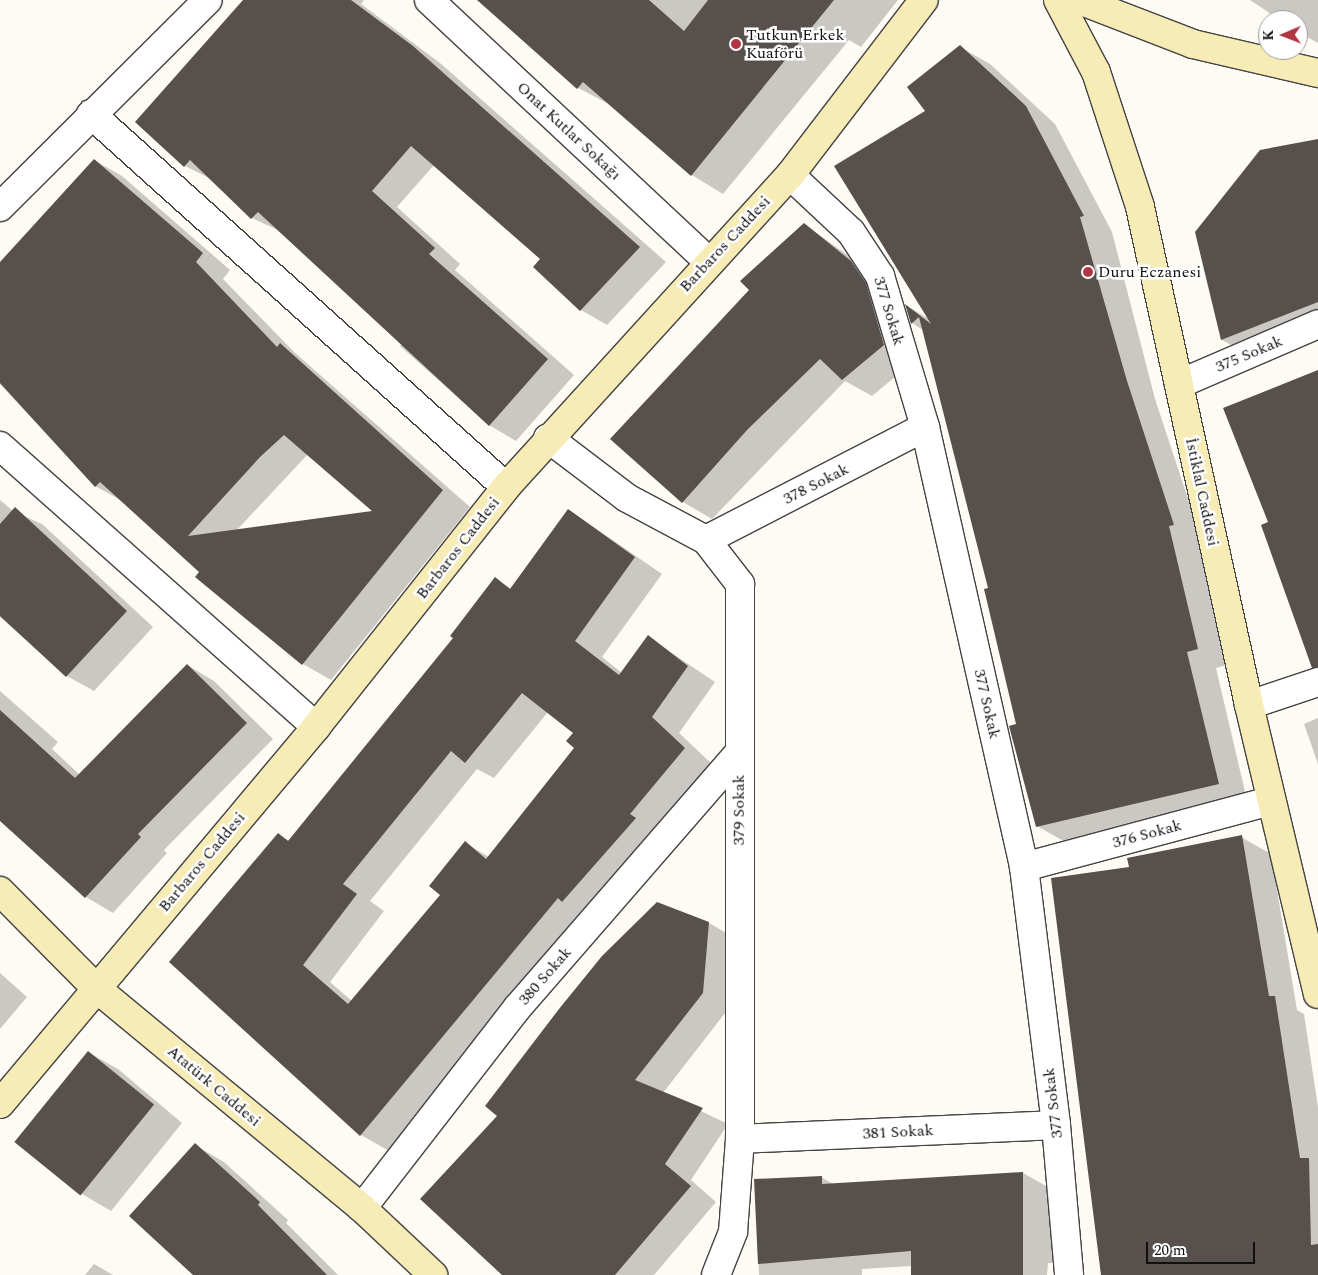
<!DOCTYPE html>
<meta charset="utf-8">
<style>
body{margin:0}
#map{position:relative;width:1318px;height:1275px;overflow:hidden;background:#fefbf4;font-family:Spectral,serif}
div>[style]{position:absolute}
.shadow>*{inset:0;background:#0003}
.building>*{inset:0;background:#57504d;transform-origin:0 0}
.roads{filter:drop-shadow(1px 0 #434343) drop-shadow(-1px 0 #434343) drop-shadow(0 1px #434343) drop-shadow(0 -1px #434343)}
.street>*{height:28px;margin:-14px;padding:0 14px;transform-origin:14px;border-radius:14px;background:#fff}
.secondary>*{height:28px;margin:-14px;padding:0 14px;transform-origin:14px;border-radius:14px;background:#f7ebb6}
.dots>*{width:14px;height:14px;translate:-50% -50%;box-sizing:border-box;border:2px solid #fff;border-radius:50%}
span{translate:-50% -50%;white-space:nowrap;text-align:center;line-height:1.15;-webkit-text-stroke:5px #fff;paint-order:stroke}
.poi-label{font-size:16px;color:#101010}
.left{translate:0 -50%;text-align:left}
.street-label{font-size:16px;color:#101010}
.north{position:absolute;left:1258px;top:10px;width:50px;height:50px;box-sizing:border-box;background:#fff;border:1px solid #9f9f9f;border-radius:50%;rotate:269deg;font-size:14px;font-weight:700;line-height:20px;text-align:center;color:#101010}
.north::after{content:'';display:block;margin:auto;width:18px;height:22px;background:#b23544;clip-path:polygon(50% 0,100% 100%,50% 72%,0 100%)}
.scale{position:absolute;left:1146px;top:1242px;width:109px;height:22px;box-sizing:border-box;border:2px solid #101010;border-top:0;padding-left:6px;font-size:15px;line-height:18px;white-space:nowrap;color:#101010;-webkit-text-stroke:4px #fff;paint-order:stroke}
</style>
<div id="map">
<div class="shadow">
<i style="clip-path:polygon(246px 0,364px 0,361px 4px,440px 63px,666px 262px,607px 325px,581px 310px,542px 259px,434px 165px,397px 207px,460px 264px,455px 270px,574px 375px,516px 441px,489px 425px,400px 346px,403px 342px,280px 231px,252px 218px,213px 180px,185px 166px)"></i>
<i style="clip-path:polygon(479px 0,898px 0,861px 47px,849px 40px,723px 194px,692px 175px,611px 105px,578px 88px)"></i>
<i style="clip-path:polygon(1250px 0,1318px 0,1318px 43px,1298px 32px,1298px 20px,1280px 20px)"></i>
<i style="clip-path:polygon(960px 47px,990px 64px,1055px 124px,1112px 232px,1155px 399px,1202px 541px,1198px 542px,1227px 665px,1216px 668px,1247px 800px,1067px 843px,1037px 826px,990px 589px,923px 330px,912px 323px,907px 306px,929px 319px,927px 111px)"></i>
<i style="clip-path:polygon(1318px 140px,1318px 330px,1251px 356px,1222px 340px,1196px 232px)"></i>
<i style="clip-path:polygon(evenodd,94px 160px,122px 176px,230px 270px,223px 279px,294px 352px,470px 507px,331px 680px,303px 664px,196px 577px,201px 572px,124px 502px,95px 486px,0 384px,0 264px,94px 160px,308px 454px,375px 512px,236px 531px,308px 454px)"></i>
<i style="clip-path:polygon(804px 224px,881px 279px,913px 362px,872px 396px,845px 381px,712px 519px,683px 502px,611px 438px,751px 290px)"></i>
<i style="clip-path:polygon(0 500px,13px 511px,42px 524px,153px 627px,94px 691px,67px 676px,0 617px)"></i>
<i style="clip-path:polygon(evenodd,569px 510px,662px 574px,602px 657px,622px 673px,648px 637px,715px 682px,679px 733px,713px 765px,389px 1151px,361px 1135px,170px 962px,278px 835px,290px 841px,454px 638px,495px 579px,512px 589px,569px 510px,548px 712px,575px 733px,576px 747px,489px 857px,465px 843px,442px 895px,352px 1001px,330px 982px,384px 911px,370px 901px,477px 769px,494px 778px,548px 712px)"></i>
<i style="clip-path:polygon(187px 665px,214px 681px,273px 739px,164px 850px,167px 853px,113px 913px,86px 897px,0 819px,0 691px,58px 742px,52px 749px,80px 775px)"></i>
<i style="clip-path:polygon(1318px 718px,1318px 764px,1304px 724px)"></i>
<i style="clip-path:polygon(1241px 837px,1271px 854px,1297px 1010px,1304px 1014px,1318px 1107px,1318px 1275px,1102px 1275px,1130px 868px)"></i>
<i style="clip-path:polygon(709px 923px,735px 938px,729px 1008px,663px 1093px,728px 1124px,691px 1180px,716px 1202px,654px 1275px,502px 1275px)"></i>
<i style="clip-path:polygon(0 973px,27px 997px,0 1029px)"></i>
<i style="clip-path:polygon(88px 1052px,118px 1069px,182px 1123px,111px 1211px,82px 1194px)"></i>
<i style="clip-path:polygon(195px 1145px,224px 1162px,288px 1220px,286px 1223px,338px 1275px,195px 1275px)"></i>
<i style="clip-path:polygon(1023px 1173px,1048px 1187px,1054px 1263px,1048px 1263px,1047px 1275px,912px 1275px,912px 1266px,862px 1269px,862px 1275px,759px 1275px,755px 1180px,821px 1177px,833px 1184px)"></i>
<i style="clip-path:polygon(94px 1264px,113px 1275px,85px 1275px)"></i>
</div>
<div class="building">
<i style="clip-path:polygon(243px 0,351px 0,413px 46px,640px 247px,580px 311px,533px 267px,540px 259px,411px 146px,372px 191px,435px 248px,429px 254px,548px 359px,489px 426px,258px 212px,251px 219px,190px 160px,184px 167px,135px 122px)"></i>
<i style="clip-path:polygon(477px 0,649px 0,684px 31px,708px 0,834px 0,691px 176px,583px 82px,577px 89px)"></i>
<i style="clip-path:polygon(960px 45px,1026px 106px,1084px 216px,1080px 217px,1127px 381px,1174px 525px,1169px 526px,1198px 649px,1187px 652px,1219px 784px,1036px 827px,1009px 726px,1016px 724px,984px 589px,988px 588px,919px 317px,911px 324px,905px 304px,931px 324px,834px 166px,925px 111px,907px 87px)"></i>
<i style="clip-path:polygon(1318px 139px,1318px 302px,1221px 340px,1195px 232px,1260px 150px)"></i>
<i style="clip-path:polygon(evenodd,94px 159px,203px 253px,196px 262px,277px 347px,280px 343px,443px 490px,302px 665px,195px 577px,199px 572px,100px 482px,95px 487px,0 383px,0 262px,94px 159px,284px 435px,372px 511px,188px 536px,260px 457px,284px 435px)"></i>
<i style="clip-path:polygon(804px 223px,851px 261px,866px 283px,884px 345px,842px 380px,820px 359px,747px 430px,682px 503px,610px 439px,749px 290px,740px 281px)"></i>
<i style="clip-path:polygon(1318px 370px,1318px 667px,1312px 668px,1261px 525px,1268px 522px,1223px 408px)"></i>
<i style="clip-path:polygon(15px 507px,127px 611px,66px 677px,0 616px,0 524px)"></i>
<i style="clip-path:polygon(evenodd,568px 509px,635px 557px,575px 641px,619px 675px,648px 635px,688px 666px,652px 717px,685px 748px,630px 814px,636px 818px,562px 902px,558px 898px,360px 1136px,169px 962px,278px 833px,288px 841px,453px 638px,450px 636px,495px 577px,510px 589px,568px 509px,522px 693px,573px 733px,566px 741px,574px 748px,486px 859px,465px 841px,429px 886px,440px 895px,348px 1004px,303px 965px,357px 894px,343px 884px,451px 751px,465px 763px,522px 693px)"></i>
<i style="clip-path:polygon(187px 664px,247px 723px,138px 834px,141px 837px,85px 898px,0 821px,0 710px,75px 778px)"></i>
<i style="clip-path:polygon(1242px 835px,1269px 996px,1275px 996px,1300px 1158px,1309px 1158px,1311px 1245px,1318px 1244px,1318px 1275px,1101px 1275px,1051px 878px,1129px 867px,1127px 858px)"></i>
<i style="clip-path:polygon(657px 902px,709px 922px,703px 993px,635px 1080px,703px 1108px,665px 1164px,691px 1186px,615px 1275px,502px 1275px,420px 1199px,497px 1116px,485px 1106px,559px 1009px,602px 956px)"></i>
<i style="left:88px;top:1051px;width:85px;height:117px;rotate:39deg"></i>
<i style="clip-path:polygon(195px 1143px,260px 1202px,258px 1205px,327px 1275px,193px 1275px,129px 1216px)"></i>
<i style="clip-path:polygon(1023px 1172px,1023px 1275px,911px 1275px,911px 1251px,758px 1264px,754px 1179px,822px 1176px,822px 1184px)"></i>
</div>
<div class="roads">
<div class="street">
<i style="left:429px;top:0;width:382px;rotate:43.1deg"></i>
<i style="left:91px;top:114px;width:558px;rotate:41.95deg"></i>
<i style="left:790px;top:175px;width:83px;rotate:43.1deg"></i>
<i style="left:851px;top:232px;width:53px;rotate:56.6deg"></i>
<i style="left:880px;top:276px;width:158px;rotate:73.4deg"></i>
<i style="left:925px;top:427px;width:451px;rotate:77.3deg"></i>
<i style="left:1024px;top:867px;width:260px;rotate:82.9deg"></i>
<i style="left:1056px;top:1125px;width:151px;rotate:85deg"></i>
<i style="left:0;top:207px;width:293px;rotate:-44.9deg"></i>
<i style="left:1179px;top:384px;width:151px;rotate:-23.3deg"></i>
<i style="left:548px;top:438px;width:99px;rotate:37.2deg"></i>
<i style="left:627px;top:498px;width:89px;rotate:28deg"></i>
<i style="left:706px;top:540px;width:56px;rotate:52.3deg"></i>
<i style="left:740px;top:584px;width:555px;rotate:90deg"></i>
<i style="left:740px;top:1139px;width:93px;rotate:94.3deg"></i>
<i style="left:733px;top:1232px;width:46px;rotate:111.6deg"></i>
<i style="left:0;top:446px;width:423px;rotate:41.6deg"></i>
<i style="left:706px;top:540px;width:246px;rotate:-27.3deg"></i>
<i style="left:1249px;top:705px;width:73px;rotate:-18.4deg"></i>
<i style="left:1024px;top:867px;width:256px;rotate:-15deg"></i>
<i style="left:740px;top:1139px;width:316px;rotate:-2.5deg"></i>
<i style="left:362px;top:1208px;width:254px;rotate:-52.2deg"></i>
<i style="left:518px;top:1007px;width:337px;rotate:-49deg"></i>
</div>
<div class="secondary">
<i style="left:1058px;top:0;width:81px;rotate:62.2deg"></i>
<i style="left:1096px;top:72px;width:142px;rotate:71.9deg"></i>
<i style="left:1140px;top:207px;width:510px;rotate:77.65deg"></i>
<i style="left:1249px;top:705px;width:297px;rotate:76.6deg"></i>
<i style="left:1079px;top:0;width:122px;rotate:21.1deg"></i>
<i style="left:1193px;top:44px;width:128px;rotate:13.1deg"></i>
<i style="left:0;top:891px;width:136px;rotate:45.3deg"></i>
<i style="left:96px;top:988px;width:345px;rotate:39.6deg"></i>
<i style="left:362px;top:1208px;width:98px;rotate:43.3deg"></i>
<i style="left:0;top:1104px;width:492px;rotate:-50deg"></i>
<i style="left:316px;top:727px;width:306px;rotate:-51.6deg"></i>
<i style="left:506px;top:487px;width:422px;rotate:-47.7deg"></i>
<i style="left:790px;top:175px;width:220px;rotate:-52.6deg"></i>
</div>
</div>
<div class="dots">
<i style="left:736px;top:44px;background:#b23544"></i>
<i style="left:1088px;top:272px;background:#b23544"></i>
</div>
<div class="poi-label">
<span class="left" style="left:746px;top:44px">Tutkun Erkek<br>Kuaförü</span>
<span class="left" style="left:1098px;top:272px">Duru Eczanesi</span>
</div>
<div class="street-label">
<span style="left:569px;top:131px;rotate:43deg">Onat Kutlar Sokağı</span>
<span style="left:725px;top:244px;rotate:-47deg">Barbaros Caddesi</span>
<span style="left:889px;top:311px;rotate:73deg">377 Sokak</span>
<span style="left:1249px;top:354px;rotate:-23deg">375 Sokak</span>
<span style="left:816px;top:484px;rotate:-27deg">378 Sokak</span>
<span style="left:1202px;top:492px;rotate:78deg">İstiklal Caddesi</span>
<span style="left:458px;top:548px;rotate:-52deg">Barbaros Caddesi</span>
<span style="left:987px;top:704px;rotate:77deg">377 Sokak</span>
<span style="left:739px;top:810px;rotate:-90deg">379 Sokak</span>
<span style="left:1147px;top:834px;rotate:-15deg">376 Sokak</span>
<span style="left:202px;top:862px;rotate:-50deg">Barbaros Caddesi</span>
<span style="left:545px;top:976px;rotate:-49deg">380 Sokak</span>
<span style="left:214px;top:1086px;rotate:40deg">Atatürk Caddesi</span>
<span style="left:1053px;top:1103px;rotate:-97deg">377 Sokak</span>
<span style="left:898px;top:1132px;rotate:-3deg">381 Sokak</span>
</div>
<div class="north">K</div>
<div class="scale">20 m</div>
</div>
